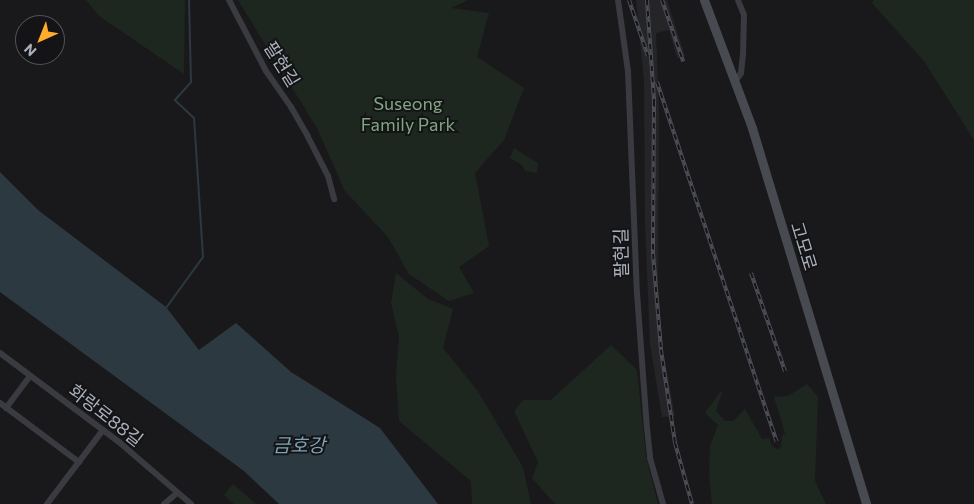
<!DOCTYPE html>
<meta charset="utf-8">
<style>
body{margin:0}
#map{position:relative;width:974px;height:504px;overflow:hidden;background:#19191b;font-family:Commissioner,"Noto Sans KR",sans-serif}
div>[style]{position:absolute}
.built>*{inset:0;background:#252528}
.green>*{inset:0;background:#1e271f}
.water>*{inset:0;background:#2d3941}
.stream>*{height:2px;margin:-1px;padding:0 1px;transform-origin:1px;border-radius:1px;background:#2d3941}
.minor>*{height:6px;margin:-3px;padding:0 3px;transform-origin:3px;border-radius:3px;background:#393b41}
.secondary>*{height:9px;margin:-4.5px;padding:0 4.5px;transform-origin:4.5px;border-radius:4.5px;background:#474a51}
.rail>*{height:4px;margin-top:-2px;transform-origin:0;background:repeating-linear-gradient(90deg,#141416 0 5.5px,#4c4f56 0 11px);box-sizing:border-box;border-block:1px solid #4c4f56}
span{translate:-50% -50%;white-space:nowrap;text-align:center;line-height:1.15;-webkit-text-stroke:4px #141416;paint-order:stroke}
.street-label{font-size:18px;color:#aab1bc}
.park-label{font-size:18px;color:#80a880}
.water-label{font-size:19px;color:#7fa1b9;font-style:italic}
.north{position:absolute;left:15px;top:15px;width:50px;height:50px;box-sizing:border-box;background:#141416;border:1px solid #505358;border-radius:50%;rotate:224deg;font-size:14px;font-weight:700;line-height:20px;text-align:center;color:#aab1bc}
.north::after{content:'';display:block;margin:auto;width:18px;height:22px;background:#ffac2d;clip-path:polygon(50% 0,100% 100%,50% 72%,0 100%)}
</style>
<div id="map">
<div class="built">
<i style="clip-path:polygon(636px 0,667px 0,685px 56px,677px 58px,669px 30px,656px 33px,659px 106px,658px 287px,663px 352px,675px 416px,662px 417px,650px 344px,645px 223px,644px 81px)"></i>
</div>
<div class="green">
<i style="clip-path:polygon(86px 0,185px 0,184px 74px,99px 16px)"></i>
<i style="clip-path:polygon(238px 0,468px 0,451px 8px,489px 13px,477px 57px,524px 88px,504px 140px,475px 173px,489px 246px,459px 267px,474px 293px,449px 301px,409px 274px,388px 237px,345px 191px,317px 128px)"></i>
<i style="clip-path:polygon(874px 0,974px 0,974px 140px,924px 61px,872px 3px)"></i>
<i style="clip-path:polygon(514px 148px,538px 163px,537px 173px,525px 171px,522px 165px,510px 158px)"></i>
<i style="clip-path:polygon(396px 273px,428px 299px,453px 309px,443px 348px,477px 390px,523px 467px,531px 504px,472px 504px,471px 481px,399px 421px,396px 377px,399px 337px,391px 303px)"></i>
<i style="clip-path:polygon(611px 345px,637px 370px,646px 457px,658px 504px,555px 504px,532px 478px,538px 462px,514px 411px,523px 400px,551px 400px)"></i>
<i style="clip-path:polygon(807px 384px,818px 397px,815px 481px,826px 504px,712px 504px,709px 471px,710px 446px,718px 425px,705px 413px,721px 391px,722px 393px,716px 411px,725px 421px,733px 421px,745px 409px,762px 439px,769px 438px,772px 446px,777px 449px,781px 447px,782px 436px,785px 433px,774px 397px,788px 396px)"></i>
<i style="clip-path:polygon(233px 484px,256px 504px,234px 504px,224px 495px)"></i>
</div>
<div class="water">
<i style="clip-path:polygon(0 172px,38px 210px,166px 307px,199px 350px,236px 323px,291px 372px,380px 428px,438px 504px,279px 504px,244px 471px,0 292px)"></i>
</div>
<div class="stream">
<i style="left:166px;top:308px;width:63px;rotate:-54deg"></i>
<i style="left:203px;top:257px;width:139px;rotate:-93.7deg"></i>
<i style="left:194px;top:118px;width:26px;rotate:-137deg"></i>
<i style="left:175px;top:100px;width:24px;rotate:-48deg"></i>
<i style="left:191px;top:82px;width:82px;rotate:-91.4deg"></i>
</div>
<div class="minor">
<i style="left:229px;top:0;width:80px;rotate:62.5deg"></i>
<i style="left:266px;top:71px;width:44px;rotate:55.2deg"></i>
<i style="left:291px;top:107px;width:34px;rotate:60deg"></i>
<i style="left:308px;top:137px;width:44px;rotate:62.9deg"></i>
<i style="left:328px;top:176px;width:24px;rotate:75deg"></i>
<i style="left:618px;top:0;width:72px;rotate:82deg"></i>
<i style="left:628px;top:71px;width:222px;rotate:87.7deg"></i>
<i style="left:637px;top:293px;width:135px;rotate:85.8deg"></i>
<i style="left:647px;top:428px;width:30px;rotate:84deg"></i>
<i style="left:650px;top:458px;width:48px;rotate:74.2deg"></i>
<i style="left:735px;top:82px;width:11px;rotate:-56deg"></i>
<i style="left:741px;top:73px;width:18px;rotate:-84deg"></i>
<i style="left:743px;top:55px;width:40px;rotate:-88.6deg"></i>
<i style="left:744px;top:15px;width:16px;rotate:-112deg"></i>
<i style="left:0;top:353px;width:149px;rotate:36.8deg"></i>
<i style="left:119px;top:442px;width:95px;rotate:40.7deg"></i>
<i style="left:0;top:403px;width:99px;rotate:36.8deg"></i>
<i style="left:6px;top:408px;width:40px;rotate:-53deg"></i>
<i style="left:47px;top:504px;width:93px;rotate:-52.9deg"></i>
<i style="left:164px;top:504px;width:17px;rotate:-40deg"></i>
</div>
<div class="secondary">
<i style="left:704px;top:0;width:137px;rotate:69.4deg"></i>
<i style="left:752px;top:128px;width:393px;rotate:73.1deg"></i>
</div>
<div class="rail">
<i style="left:629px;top:0;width:59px;rotate:71.3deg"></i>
<i style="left:647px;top:0;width:101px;rotate:86deg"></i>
<i style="left:654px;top:101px;width:153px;rotate:90.4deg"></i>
<i style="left:653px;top:254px;width:96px;rotate:85.2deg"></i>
<i style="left:661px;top:350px;width:94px;rotate:81.4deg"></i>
<i style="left:675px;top:443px;width:63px;rotate:74.4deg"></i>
<i style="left:662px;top:0;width:65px;rotate:71deg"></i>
<i style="left:657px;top:82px;width:379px;rotate:71.6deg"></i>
<i style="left:751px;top:273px;width:104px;rotate:70.9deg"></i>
</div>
<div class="street-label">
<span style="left:282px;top:64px;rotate:58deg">팔현길</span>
<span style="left:804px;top:246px;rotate:73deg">고모로</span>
<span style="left:621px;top:253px;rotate:-91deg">팔현길</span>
<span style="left:106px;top:415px;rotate:38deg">화랑로88길</span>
</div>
<div class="park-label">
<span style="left:408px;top:114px">Suseong<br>Family Park</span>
</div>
<div class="water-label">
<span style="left:299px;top:445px">금호강</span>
</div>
<div class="north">N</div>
</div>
